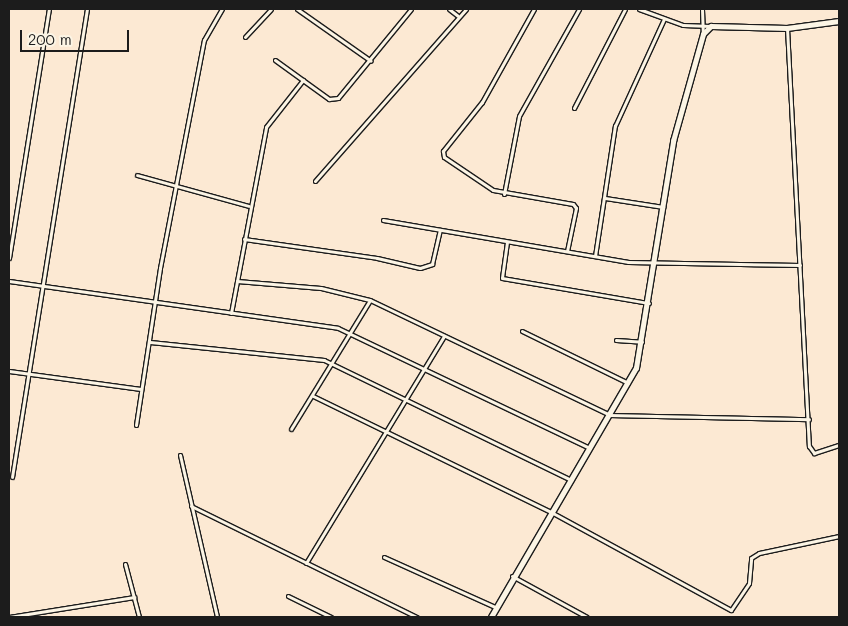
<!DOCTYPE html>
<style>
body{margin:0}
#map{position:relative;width:848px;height:626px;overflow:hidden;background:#fce9d3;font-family:Mali,sans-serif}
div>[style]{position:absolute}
.roads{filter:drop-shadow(1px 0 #1c1c1c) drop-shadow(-1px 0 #1c1c1c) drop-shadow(0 1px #1c1c1c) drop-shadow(0 -1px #1c1c1c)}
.street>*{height:3px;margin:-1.5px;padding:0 1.5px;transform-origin:1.5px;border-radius:1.5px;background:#fcf5e5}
.secondary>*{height:4.5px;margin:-2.25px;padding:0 2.25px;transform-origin:2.25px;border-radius:2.25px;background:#fcf5e5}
span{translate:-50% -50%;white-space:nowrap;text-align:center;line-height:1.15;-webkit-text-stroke:4px #fcf5e5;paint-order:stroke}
.frame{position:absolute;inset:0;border:10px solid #1c1c1c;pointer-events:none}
.scale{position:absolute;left:20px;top:30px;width:109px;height:22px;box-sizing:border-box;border:2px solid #1c1c1c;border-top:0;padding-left:6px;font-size:15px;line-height:18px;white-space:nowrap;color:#1c1c1c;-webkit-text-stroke:4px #fcf5e5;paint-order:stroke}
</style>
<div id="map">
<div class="roads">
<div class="street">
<i style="left:297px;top:9px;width:90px;rotate:35.1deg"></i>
<i style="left:449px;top:9px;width:11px;rotate:38deg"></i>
<i style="left:534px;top:9px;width:107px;rotate:119.2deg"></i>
<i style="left:482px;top:102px;width:63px;rotate:128.5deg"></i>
<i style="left:443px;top:151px;width:6px;rotate:81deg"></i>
<i style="left:444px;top:157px;width:59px;rotate:34deg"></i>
<i style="left:493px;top:190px;width:81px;rotate:9.9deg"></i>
<i style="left:573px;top:204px;width:5px;rotate:53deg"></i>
<i style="left:576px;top:208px;width:44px;rotate:101.8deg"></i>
<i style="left:639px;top:9px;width:47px;rotate:20deg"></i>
<i style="left:683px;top:25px;width:27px;rotate:2deg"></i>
<i style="left:702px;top:9px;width:25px;rotate:88deg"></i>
<i style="left:787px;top:28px;width:419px;rotate:87deg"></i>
<i style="left:809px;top:446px;width:9px;rotate:54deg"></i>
<i style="left:814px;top:453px;width:26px;rotate:-18deg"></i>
<i style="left:245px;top:37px;width:38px;rotate:-47deg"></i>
<i style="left:275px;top:60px;width:67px;rotate:35.8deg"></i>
<i style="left:329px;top:99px;width:9px;rotate:-6deg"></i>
<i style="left:338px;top:98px;width:115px;rotate:-50.6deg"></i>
<i style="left:574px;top:108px;width:111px;rotate:-62.7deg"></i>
<i style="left:137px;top:175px;width:116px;rotate:15.5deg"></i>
<i style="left:315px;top:181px;width:229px;rotate:-48.7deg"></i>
<i style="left:504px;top:194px;width:79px;rotate:-79.1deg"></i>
<i style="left:519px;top:116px;width:123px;rotate:-60.7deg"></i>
<i style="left:605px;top:198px;width:59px;rotate:8.8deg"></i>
<i style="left:383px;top:220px;width:249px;rotate:9.7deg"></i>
<i style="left:628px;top:262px;width:172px;rotate:1deg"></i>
<i style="left:244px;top:239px;width:134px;rotate:8.1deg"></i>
<i style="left:377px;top:258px;width:44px;rotate:13.1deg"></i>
<i style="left:420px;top:268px;width:13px;rotate:-18deg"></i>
<i style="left:432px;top:264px;width:35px;rotate:-77deg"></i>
<i style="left:507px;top:242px;width:36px;rotate:98deg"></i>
<i style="left:502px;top:278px;width:149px;rotate:9.7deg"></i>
<i style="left:595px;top:256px;width:132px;rotate:-81.3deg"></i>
<i style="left:615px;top:126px;width:118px;rotate:-65.4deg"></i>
<i style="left:9px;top:258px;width:252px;rotate:-80.9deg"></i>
<i style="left:9px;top:281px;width:332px;rotate:8.1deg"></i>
<i style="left:338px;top:328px;width:279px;rotate:25.5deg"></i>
<i style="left:237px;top:281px;width:84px;rotate:4.8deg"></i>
<i style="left:321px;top:288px;width:50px;rotate:13.8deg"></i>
<i style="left:370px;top:300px;width:266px;rotate:25.6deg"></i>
<i style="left:610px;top:415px;width:199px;rotate:1.2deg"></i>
<i style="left:231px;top:313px;width:189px;rotate:-79.3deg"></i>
<i style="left:266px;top:127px;width:60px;rotate:-51.8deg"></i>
<i style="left:522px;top:331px;width:118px;rotate:26.1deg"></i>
<i style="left:616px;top:340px;width:26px;rotate:4deg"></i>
<i style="left:150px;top:342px;width:175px;rotate:5.9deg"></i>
<i style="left:324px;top:360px;width:275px;rotate:25.9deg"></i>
<i style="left:9px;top:371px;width:133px;rotate:7.8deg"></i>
<i style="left:313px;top:396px;width:265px;rotate:26deg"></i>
<i style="left:551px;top:512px;width:205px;rotate:28.6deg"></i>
<i style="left:731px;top:610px;width:32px;rotate:-56deg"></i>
<i style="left:749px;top:583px;width:25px;rotate:-85deg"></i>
<i style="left:751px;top:558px;width:9px;rotate:-32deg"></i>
<i style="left:759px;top:553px;width:82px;rotate:-12deg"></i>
<i style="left:136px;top:425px;width:159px;rotate:-81.3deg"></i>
<i style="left:160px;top:268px;width:232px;rotate:-79.1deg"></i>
<i style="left:204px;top:40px;width:36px;rotate:-60deg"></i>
<i style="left:291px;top:429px;width:151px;rotate:-58.5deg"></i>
<i style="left:180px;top:455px;width:166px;rotate:77.1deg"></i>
<i style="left:12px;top:477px;width:474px;rotate:-80.9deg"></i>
<i style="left:191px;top:506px;width:252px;rotate:26.2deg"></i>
<i style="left:384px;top:557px;width:122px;rotate:24.2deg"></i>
<i style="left:306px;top:563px;width:266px;rotate:-58.7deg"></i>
<i style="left:125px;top:564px;width:55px;rotate:75.2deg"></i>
<i style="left:512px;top:576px;width:85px;rotate:28.7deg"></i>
<i style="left:288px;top:596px;width:48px;rotate:26deg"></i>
<i style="left:9px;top:617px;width:127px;rotate:-9.1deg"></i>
</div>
<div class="secondary">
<i style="left:491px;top:617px;width:288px;rotate:-59.8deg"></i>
<i style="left:636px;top:368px;width:230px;rotate:-80.7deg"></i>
<i style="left:673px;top:141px;width:111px;rotate:-74.3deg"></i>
<i style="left:703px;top:34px;width:11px;rotate:-45deg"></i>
<i style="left:711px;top:26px;width:76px;rotate:1.5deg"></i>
<i style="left:787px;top:28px;width:52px;rotate:-7.7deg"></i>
</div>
</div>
<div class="frame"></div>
<div class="scale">200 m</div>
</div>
